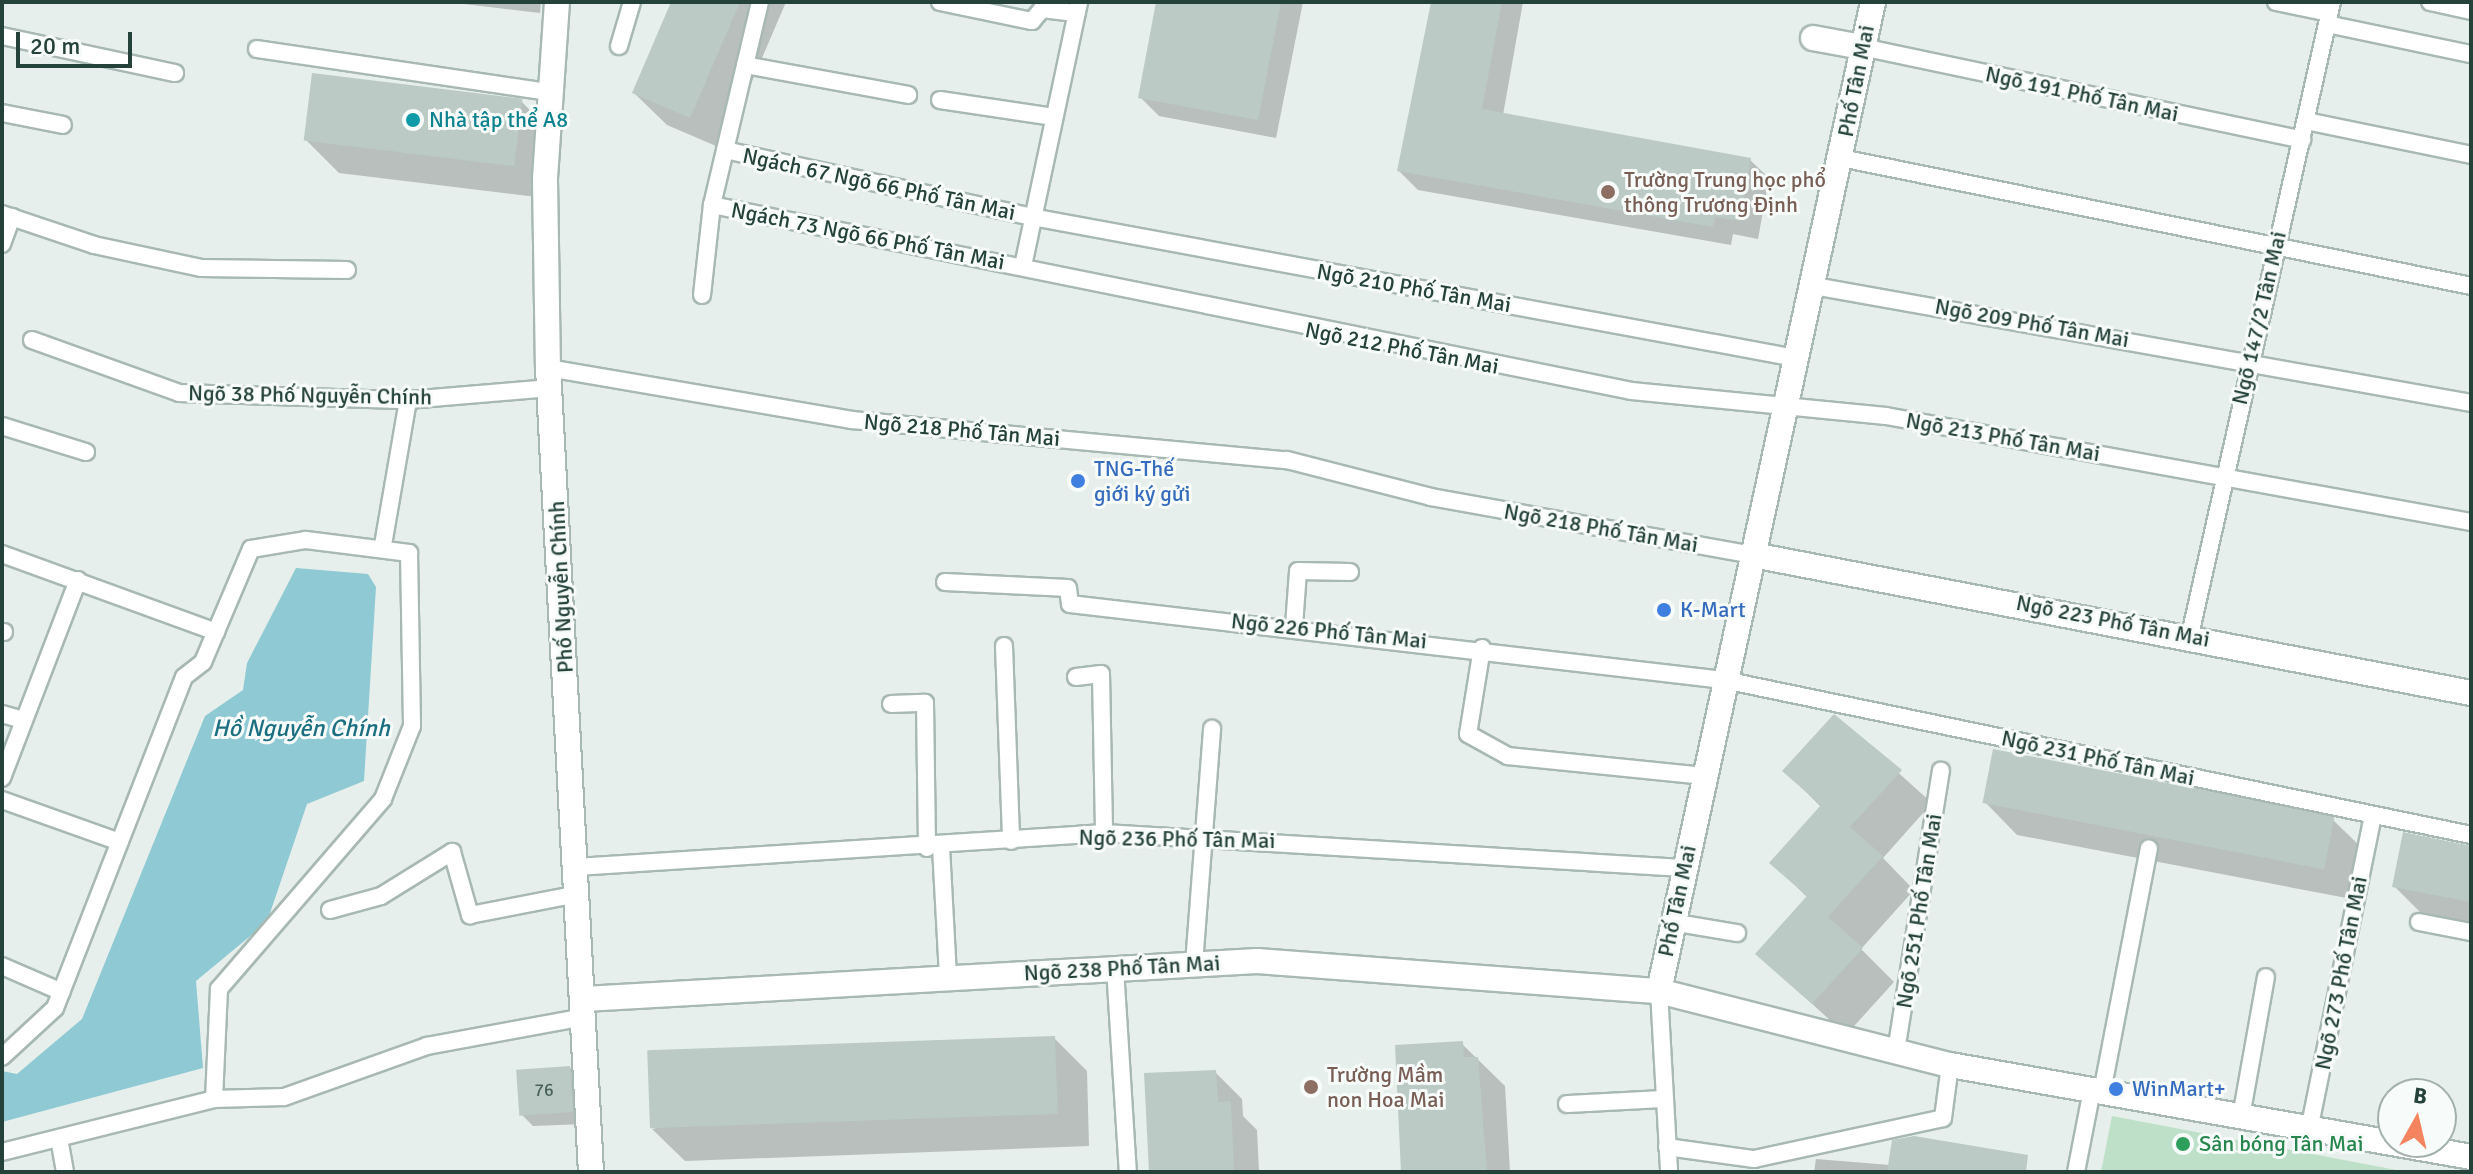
<!DOCTYPE html>
<meta charset="utf-8">
<style>
body{margin:0}
#map{position:relative;width:2473px;height:1174px;overflow:hidden;background:#e6efeb;font-family:Signika,sans-serif}
div>[style]{position:absolute}
.green>*{inset:0;background:#bfe0c8}
.water>*{inset:0;background:#8ec9d4}
.shadow>*{inset:0;background:#0003}
.building>*{inset:0;background:#bbcac4;transform-origin:0 0}
.roads{filter:drop-shadow(2px 0 #a8b8b2) drop-shadow(-2px 0 #a8b8b2) drop-shadow(0 2px #a8b8b2) drop-shadow(0 -2px #a8b8b2)}
.service>*{height:16px;margin:-8px;padding:0 8px;transform-origin:8px;border-radius:8px;background:#fff}
.minor>*{height:24px;margin:-12px;padding:0 12px;transform-origin:12px;border-radius:12px;background:#fff}
.tertiary>*{height:24px;margin:-12px;padding:0 12px;transform-origin:12px;border-radius:12px;background:#fff}
.dots>*{width:22px;height:22px;translate:-50% -50%;box-sizing:border-box;border:4px solid #f7fbf9;border-radius:50%}
span{translate:-50% -50%;white-space:nowrap;text-align:center;line-height:1.15;-webkit-text-stroke:6px #f7fbf9;paint-order:stroke}
.number-label{font-size:18px;color:#4a645c}
.number-label span{-webkit-text-stroke-width:0}
.street-label{font-size:22px;color:#24423a}
.culture-label{font-size:22px;color:#0d838f}
.left{translate:0 -50%;text-align:left}
.education-label{font-size:22px;color:#785e54}
.shop-label{font-size:22px;color:#366cbe}
.leisure-label{font-size:22px;color:#27864d}
.water-label{font-size:24px;color:#1c6f80;font-style:italic}
.frame{position:absolute;inset:0;border:4px solid #24423a;pointer-events:none}
.north{position:absolute;left:2377px;top:1078px;width:80px;height:80px;box-sizing:border-box;background:#f7fbf9;border:2px solid #a3b1ad;border-radius:50%;rotate:8deg;font-size:22px;font-weight:700;line-height:32px;text-align:center;color:#24423a}
.north::after{content:'';display:block;margin:auto;width:28px;height:36px;background:#f4845f;clip-path:polygon(50% 0,100% 100%,50% 72%,0 100%)}
.scale{position:absolute;left:16px;top:32px;width:116px;height:36px;box-sizing:border-box;border:4px solid #24423a;border-top:0;padding-left:10px;font-size:24px;line-height:28px;white-space:nowrap;color:#24423a;-webkit-text-stroke:6px #f7fbf9;paint-order:stroke}
</style>
<div id="map">
<div class="green">
<i style="clip-path:polygon(2112px 1116px,2407px 1172px,2101px 1172px)"></i>
</div>
<div class="water">
<i style="clip-path:polygon(296px 568px,368px 574px,376px 587px,364px 781px,307px 804px,267px 922px,196px 981px,203px 1068px,2px 1122px,2px 1071px,17px 1074px,82px 1019px,205px 716px,243px 690px,247px 663px)"></i>
</div>
<div class="shadow">
<i style="clip-path:polygon(447px 2px,541px 2px,540px 13px)"></i>
<i style="clip-path:polygon(673px 2px,786px 2px,723px 149px,667px 125px,634px 93px)"></i>
<i style="clip-path:polygon(1158px 2px,1303px 2px,1276px 138px,1159px 116px,1140px 97px)"></i>
<i style="clip-path:polygon(1434px 2px,1523px 2px,1503px 115px,1750px 160px,1769px 178px,1758px 239px,1733px 234px,1731px 245px,1418px 190px,1399px 171px)"></i>
<i style="clip-path:polygon(521px 101px,553px 134px,545px 198px,339px 173px,306px 140px)"></i>
<i style="clip-path:polygon(1835px 716px,1932px 803px,1883px 858px,1914px 890px,1861px 949px,1894px 982px,1846px 1035px,1758px 954px,1808px 898px,1772px 863px,1822px 808px,1785px 771px)"></i>
<i style="clip-path:polygon(1985px 802px,2333px 820px,2366px 852px,2357px 900px,2017px 835px)"></i>
<i style="clip-path:polygon(2471px 847px,2471px 927px,2427px 919px,2394px 886px)"></i>
<i style="clip-path:polygon(1054px 1038px,1087px 1071px,1089px 1146px,685px 1161px,652px 1129px)"></i>
<i style="clip-path:polygon(1462px 1044px,1505px 1086px,1510px 1172px,1403px 1172px)"></i>
<i style="clip-path:polygon(570px 1068px,582px 1081px,585px 1124px,533px 1126px,520px 1113px)"></i>
<i style="clip-path:polygon(1215px 1072px,1242px 1099px,1243px 1116px,1257px 1130px,1259px 1172px,1151px 1172px)"></i>
<i style="clip-path:polygon(1816px 1159px,1890px 1165px,1997px 1172px,1814px 1172px)"></i>
</div>
<div class="building">
<i style="clip-path:polygon(671px 2px,740px 2px,690px 118px,632px 93px)"></i>
<i style="clip-path:polygon(1156px 2px,1281px 2px,1258px 120px,1138px 98px)"></i>
<i style="clip-path:polygon(1431px 2px,1502px 2px,1482px 109px,1751px 158px,1740px 221px,1715px 217px,1713px 227px,1397px 171px)"></i>
<i style="left:312px;top:73px;width:212px;height:68px;rotate:7deg"></i>
<i style="clip-path:polygon(1834px 714px,1902px 770px,1850px 827px,1883px 856px,1828px 917px,1863px 948px,1812px 1004px,1755px 954px,1807px 896px,1769px 863px,1821px 805px,1782px 771px)"></i>
<i style="left:1993px;top:749px;width:348px;height:55px;rotate:11deg"></i>
<i style="clip-path:polygon(2403px 832px,2471px 846px,2471px 902px,2392px 887px)"></i>
<i style="left:1055px;top:1036px;width:78px;height:408px;rotate:88deg"></i>
<i style="clip-path:polygon(1463px 1041px,1464px 1057px,1478px 1057px,1487px 1172px,1401px 1172px,1395px 1045px)"></i>
<i style="left:570px;top:1066px;width:46px;height:54px;rotate:86deg"></i>
<i style="clip-path:polygon(1216px 1070px,1218px 1102px,1231px 1101px,1234px 1172px,1149px 1172px,1144px 1073px)"></i>
<i style="clip-path:polygon(1914px 1136px,2028px 1155px,2026px 1172px,1887px 1172px,1892px 1140px)"></i>
</div>
<div class="roads">
<div class="service">
<i style="left:940px;top:2px;width:94px;rotate:11.7deg"></i>
<i style="left:1032px;top:21px;width:16px;rotate:-50deg"></i>
<i style="left:1042px;top:9px;width:35px;rotate:7deg"></i>
<i style="left:2276px;top:2px;width:54px;rotate:11.7deg"></i>
<i style="left:2430px;top:2px;width:42px;rotate:12.4deg"></i>
<i style="left:2327px;top:24px;width:147px;rotate:11.8deg"></i>
<i style="left:2px;top:36px;width:177px;rotate:12.1deg"></i>
<i style="left:619px;top:46px;width:46px;rotate:-73.5deg"></i>
<i style="left:1862px;top:47px;width:450px;rotate:11.9deg"></i>
<i style="left:257px;top:49px;width:294px;rotate:8.4deg"></i>
<i style="left:745px;top:65px;width:166px;rotate:10.4deg"></i>
<i style="left:940px;top:100px;width:115px;rotate:8.5deg"></i>
<i style="left:2px;top:113px;width:62px;rotate:11.1deg"></i>
<i style="left:2306px;top:121px;width:168px;rotate:11.6deg"></i>
<i style="left:725px;top:150px;width:314px;rotate:12.3deg"></i>
<i style="left:1032px;top:217px;width:777px;rotate:10.46deg"></i>
<i style="left:1841px;top:158px;width:643px;rotate:11.48deg"></i>
<i style="left:712px;top:205px;width:939px;rotate:11.43deg"></i>
<i style="left:1632px;top:391px;width:255px;rotate:5.6deg"></i>
<i style="left:1886px;top:416px;width:595px;rotate:10.27deg"></i>
<i style="left:2px;top:214px;width:97px;rotate:18.6deg"></i>
<i style="left:94px;top:245px;width:109px;rotate:12.1deg"></i>
<i style="left:201px;top:268px;width:146px;rotate:0.8deg"></i>
<i style="left:2px;top:244px;width:29px;rotate:-70deg"></i>
<i style="left:1023px;top:266px;width:270px;rotate:-78deg"></i>
<i style="left:1814px;top:286px;width:667px;rotate:10.1deg"></i>
<i style="left:702px;top:295px;width:91px;rotate:-83.7deg"></i>
<i style="left:712px;top:205px;width:209px;rotate:-76.7deg"></i>
<i style="left:32px;top:340px;width:156px;rotate:19.8deg"></i>
<i style="left:179px;top:393px;width:229px;rotate:1.8deg"></i>
<i style="left:408px;top:400px;width:143px;rotate:-4.8deg"></i>
<i style="left:548px;top:368px;width:308px;rotate:9.7deg"></i>
<i style="left:852px;top:420px;width:437px;rotate:5.3deg"></i>
<i style="left:1287px;top:460px;width:149px;rotate:14.4deg"></i>
<i style="left:1431px;top:497px;width:327px;rotate:10.2deg"></i>
<i style="left:2px;top:426px;width:88px;rotate:17.2deg"></i>
<i style="left:383px;top:545px;width:147px;rotate:-80.2deg"></i>
<i style="left:2px;top:554px;width:228px;rotate:20deg"></i>
<i style="left:945px;top:582px;width:123px;rotate:2.8deg"></i>
<i style="left:1068px;top:588px;width:16px;rotate:83deg"></i>
<i style="left:1070px;top:604px;width:658px;rotate:6.63deg"></i>
<i style="left:1724px;top:680px;width:763px;rotate:11.72deg"></i>
<i style="left:1294px;top:626px;width:55px;rotate:-85.8deg"></i>
<i style="left:1298px;top:571px;width:52px;rotate:1.1deg"></i>
<i style="left:2px;top:632px;width:2px"></i>
<i style="left:2190px;top:635px;width:649px;rotate:-77.36deg"></i>
<i style="left:1004px;top:646px;width:195px;rotate:87.9deg"></i>
<i style="left:1482px;top:648px;width:87px;rotate:99.2deg"></i>
<i style="left:1468px;top:734px;width:46px;rotate:28.8deg"></i>
<i style="left:1508px;top:756px;width:197px;rotate:5.8deg"></i>
<i style="left:1076px;top:677px;width:25px;rotate:-7deg"></i>
<i style="left:1101px;top:674px;width:159px;rotate:88.9deg"></i>
<i style="left:891px;top:704px;width:34px;rotate:-2deg"></i>
<i style="left:925px;top:703px;width:145px;rotate:89.2deg"></i>
<i style="left:2px;top:714px;width:22px;rotate:16deg"></i>
<i style="left:2px;top:778px;width:212px;rotate:-69deg"></i>
<i style="left:2px;top:800px;width:125px;rotate:19.6deg"></i>
<i style="left:941px;top:847px;width:131px;rotate:86.9deg"></i>
<i style="left:576px;top:867px;width:529px;rotate:-3.68deg"></i>
<i style="left:1104px;top:833px;width:580px;rotate:3.46deg"></i>
<i style="left:330px;top:910px;width:53px;rotate:-15.4deg"></i>
<i style="left:381px;top:896px;width:84px;rotate:-31.8deg"></i>
<i style="left:452px;top:852px;width:66px;rotate:74.1deg"></i>
<i style="left:470px;top:915px;width:110px;rotate:-11deg"></i>
<i style="left:1671px;top:922px;width:67px;rotate:9.5deg"></i>
<i style="left:2419px;top:922px;width:53px;rotate:10.9deg"></i>
<i style="left:1194px;top:964px;width:236px;rotate:-85.6deg"></i>
<i style="left:2px;top:966px;width:65px;rotate:23.4deg"></i>
<i style="left:1115px;top:968px;width:204px;rotate:86.4deg"></i>
<i style="left:1659px;top:991px;width:181px;rotate:86.8deg"></i>
<i style="left:1896px;top:1051px;width:284px;rotate:-80.9deg"></i>
<i style="left:2px;top:1057px;width:72px;rotate:-42.8deg"></i>
<i style="left:55px;top:1008px;width:355px;rotate:-68.7deg"></i>
<i style="left:184px;top:677px;width:24px;rotate:-38deg"></i>
<i style="left:203px;top:662px;width:123px;rotate:-67deg"></i>
<i style="left:251px;top:549px;width:56px;rotate:-9.3deg"></i>
<i style="left:306px;top:540px;width:104px;rotate:7.2deg"></i>
<i style="left:409px;top:553px;width:173px;rotate:89deg"></i>
<i style="left:412px;top:726px;width:79px;rotate:111.7deg"></i>
<i style="left:383px;top:799px;width:251px;rotate:130.8deg"></i>
<i style="left:219px;top:989px;width:110px;rotate:92.6deg"></i>
<i style="left:2102px;top:1092px;width:248px;rotate:-79.1deg"></i>
<i style="left:1567px;top:1104px;width:97px;rotate:-3deg"></i>
<i style="left:2241px;top:1117px;width:142px;rotate:-79.9deg"></i>
<i style="left:2309px;top:1130px;width:320px;rotate:-78.5deg"></i>
<i style="left:59px;top:1138px;width:35px;rotate:80deg"></i>
<i style="left:1667px;top:1147px;width:88px;rotate:7.9deg"></i>
<i style="left:1754px;top:1159px;width:193px;rotate:-12.2deg"></i>
<i style="left:1943px;top:1118px;width:53px;rotate:-82.5deg"></i>
<i style="left:2px;top:1152px;width:219px;rotate:-14deg"></i>
<i style="left:214px;top:1099px;width:70px;rotate:-1.6deg"></i>
<i style="left:284px;top:1097px;width:152px;rotate:-19.6deg"></i>
<i style="left:427px;top:1046px;width:161px;rotate:-10.4deg"></i>
<i style="left:2076px;top:1172px;width:84px;rotate:-79deg"></i>
</div>
<div class="minor">
<i style="left:557px;top:2px;width:178px;rotate:93.9deg"></i>
<i style="left:545px;top:180px;width:188px;rotate:89.1deg"></i>
<i style="left:548px;top:368px;width:805px;rotate:86.94deg"></i>
<i style="left:1813px;top:38px;width:50px;rotate:10.4deg"></i>
<i style="left:1753px;top:555px;width:731px;rotate:10.88deg"></i>
<i style="left:584px;top:999px;width:674px;rotate:-3.23deg"></i>
<i style="left:1257px;top:961px;width:403px;rotate:4.3deg"></i>
</div>
<div class="tertiary">
<i style="left:1873px;top:2px;width:1012px;rotate:102.21deg"></i>
<i style="left:1659px;top:991px;width:300px;rotate:14.3deg"></i>
<i style="left:1950px;top:1065px;width:529px;rotate:10.01deg"></i>
</div>
</div>
<div class="dots">
<i style="left:413px;top:120px;background:#0f9aa8"></i>
<i style="left:1608px;top:192px;background:#8d6e63"></i>
<i style="left:1078px;top:481px;background:#3f7fe0"></i>
<i style="left:1664px;top:610px;background:#3f7fe0"></i>
<i style="left:1311px;top:1087px;background:#8d6e63"></i>
<i style="left:2116px;top:1089px;background:#3f7fe0"></i>
<i style="left:2183px;top:1144px;background:#2e9e5b"></i>
</div>
<div class="number-label">
<span style="left:544px;top:1090px">76</span>
</div>
<div class="street-label">
<span style="left:1856px;top:81px;rotate:-79deg">Phố Tân Mai</span>
<span style="left:2082px;top:94px;rotate:12deg">Ngõ 191 Phố Tân Mai</span>
<span style="left:879px;top:184px;rotate:12deg">Ngách 67 Ngõ 66 Phố Tân Mai</span>
<span style="left:868px;top:236px;rotate:11deg">Ngách 73 Ngõ 66 Phố Tân Mai</span>
<span style="left:1414px;top:288px;rotate:10deg">Ngõ 210 Phố Tân Mai</span>
<span style="left:2259px;top:318px;rotate:-77deg">Ngõ 147/2 Tân Mai</span>
<span style="left:2032px;top:323px;rotate:10deg">Ngõ 209 Phố Tân Mai</span>
<span style="left:1402px;top:348px;rotate:11deg">Ngõ 212 Phố Tân Mai</span>
<span style="left:310px;top:395px;rotate:1deg">Ngõ 38 Phố Nguyễn Chính</span>
<span style="left:962px;top:430px;rotate:5deg">Ngõ 218 Phố Tân Mai</span>
<span style="left:2003px;top:437px;rotate:10deg">Ngõ 213 Phố Tân Mai</span>
<span style="left:1601px;top:528px;rotate:10deg">Ngõ 218 Phố Tân Mai</span>
<span style="left:561px;top:587px;rotate:-93deg">Phố Nguyễn Chính</span>
<span style="left:2113px;top:621px;rotate:11deg">Ngõ 223 Phố Tân Mai</span>
<span style="left:1329px;top:631px;rotate:6deg">Ngõ 226 Phố Tân Mai</span>
<span style="left:2098px;top:758px;rotate:12deg">Ngõ 231 Phố Tân Mai</span>
<span style="left:1177px;top:839px;rotate:1deg">Ngõ 236 Phố Tân Mai</span>
<span style="left:1677px;top:901px;rotate:-78deg">Phố Tân Mai</span>
<span style="left:1919px;top:911px;rotate:-81deg">Ngõ 251 Phố Tân Mai</span>
<span style="left:1122px;top:968px;rotate:-3deg">Ngõ 238 Phố Tân Mai</span>
<span style="left:2341px;top:973px;rotate:-79deg">Ngõ 273 Phố Tân Mai</span>
</div>
<div class="culture-label">
<span class="left" style="left:429px;top:120px">Nhà tập thể A8</span>
</div>
<div class="education-label">
<span class="left" style="left:1624px;top:192px">Trường Trung học phổ<br>thông Trương Định</span>
<span class="left" style="left:1327px;top:1087px">Trường Mầm<br>non Hoa Mai</span>
</div>
<div class="shop-label">
<span class="left" style="left:1094px;top:481px">TNG-Thế<br>giới ký gửi</span>
<span class="left" style="left:1680px;top:610px">K-Mart</span>
<span class="left" style="left:2132px;top:1089px">WinMart+</span>
</div>
<div class="leisure-label">
<span class="left" style="left:2199px;top:1144px">Sân bóng Tân Mai</span>
</div>
<div class="water-label">
<span style="left:301px;top:729px">Hồ Nguyễn Chính</span>
</div>
<div class="frame"></div>
<div class="north">B</div>
<div class="scale">20 m</div>
</div>
